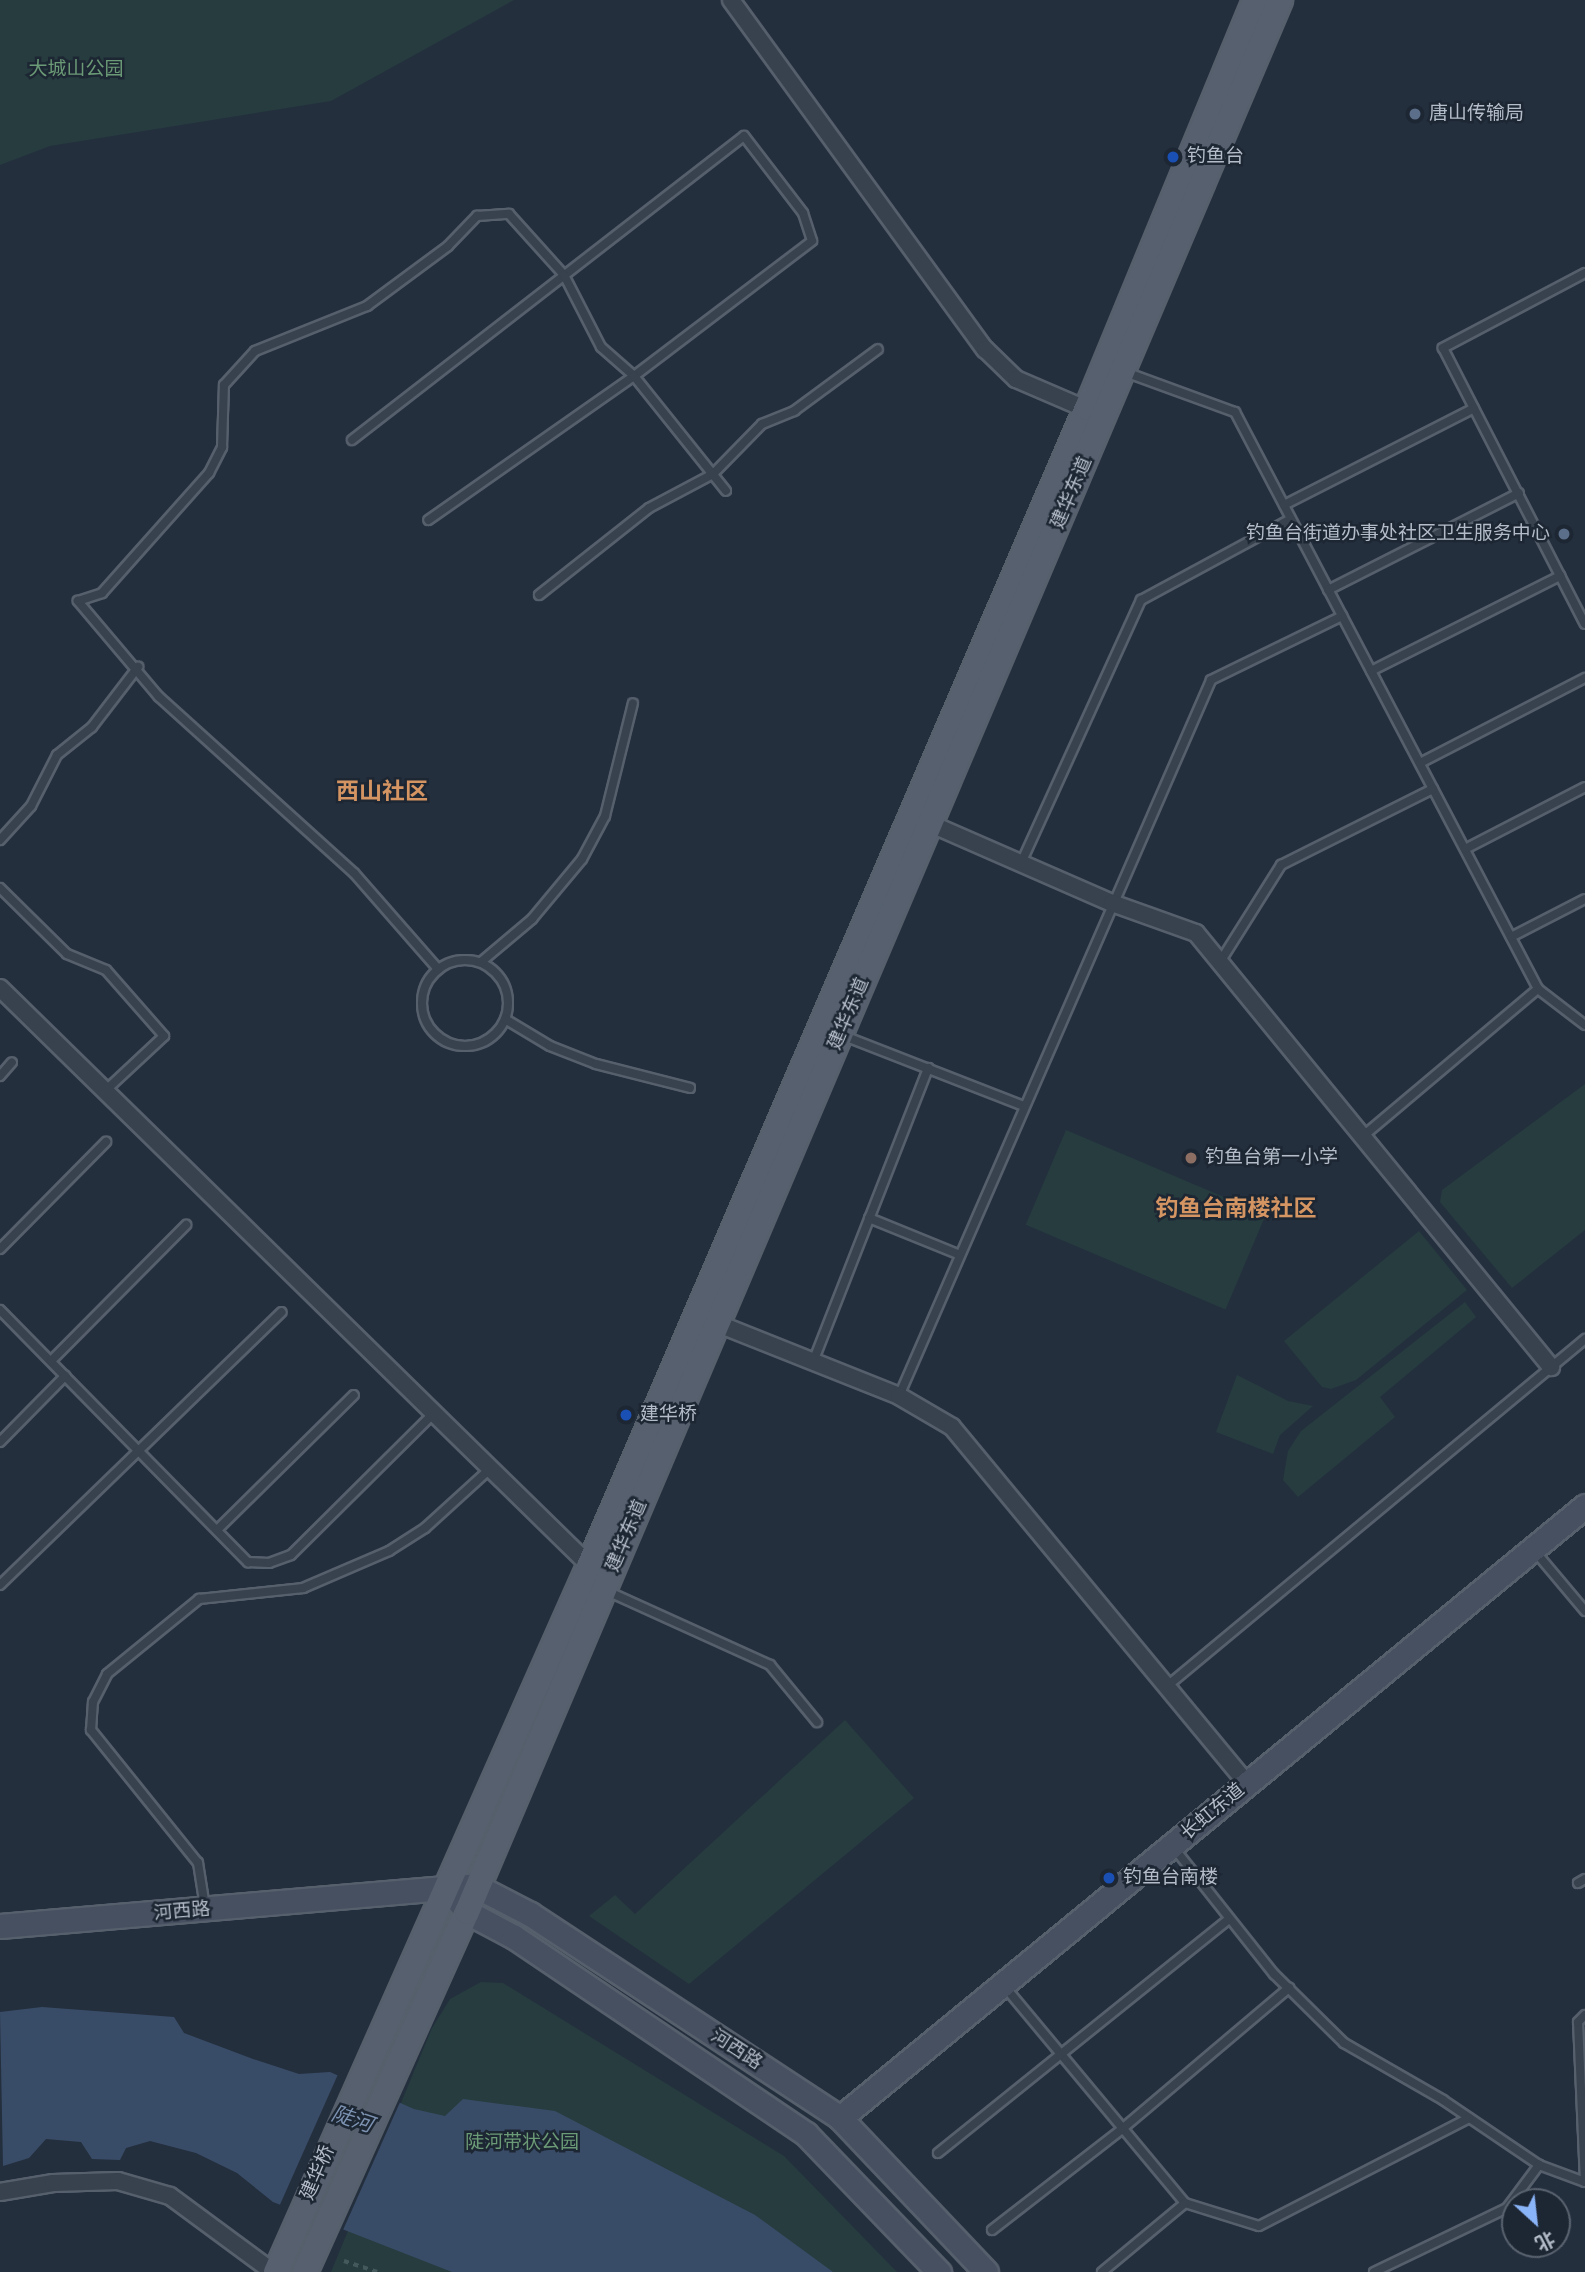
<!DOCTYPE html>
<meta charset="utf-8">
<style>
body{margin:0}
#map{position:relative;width:1585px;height:2272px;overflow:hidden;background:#242f3e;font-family:"Alegreya Sans","Noto Sans SC",sans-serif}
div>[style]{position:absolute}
.green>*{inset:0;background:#263c3f;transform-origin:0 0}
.water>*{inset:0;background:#394c67}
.pier>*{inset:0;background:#242f3e;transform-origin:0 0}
.path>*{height:3.5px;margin-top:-1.75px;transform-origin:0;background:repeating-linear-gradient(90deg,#44595c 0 5px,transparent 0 10px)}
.roads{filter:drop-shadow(2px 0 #565f6c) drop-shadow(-2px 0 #565f6c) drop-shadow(0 2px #565f6c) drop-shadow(0 -2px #565f6c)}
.lane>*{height:8px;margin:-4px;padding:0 4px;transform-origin:4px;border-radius:4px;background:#38414e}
.lane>.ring{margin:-4px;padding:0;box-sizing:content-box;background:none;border:8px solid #38414e;border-radius:50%}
.street>*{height:16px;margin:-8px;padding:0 8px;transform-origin:8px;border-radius:8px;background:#38414e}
.secondary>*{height:23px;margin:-11.5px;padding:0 11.5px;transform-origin:11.5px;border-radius:11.5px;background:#465061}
.primary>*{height:24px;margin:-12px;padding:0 12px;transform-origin:12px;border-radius:12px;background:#56606e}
.dots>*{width:19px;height:19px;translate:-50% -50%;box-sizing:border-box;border:4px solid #1d2633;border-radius:50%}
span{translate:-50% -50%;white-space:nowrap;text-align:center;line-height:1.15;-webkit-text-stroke:5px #1d2633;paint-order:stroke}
.park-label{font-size:19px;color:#6b9a76}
.poi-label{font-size:19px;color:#b4bcc9}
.left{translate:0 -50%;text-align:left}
.right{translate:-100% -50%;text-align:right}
.street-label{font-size:19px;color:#b4bcc9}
.water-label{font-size:21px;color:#7c92b1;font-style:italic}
.quarter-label{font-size:23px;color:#d59563;font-weight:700}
.north{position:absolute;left:1501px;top:2188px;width:70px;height:70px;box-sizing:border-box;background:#1d2633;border:2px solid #59626f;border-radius:50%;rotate:153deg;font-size:19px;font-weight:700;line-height:28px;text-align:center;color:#b4bcc9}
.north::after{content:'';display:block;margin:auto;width:24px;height:32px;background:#8ab4f8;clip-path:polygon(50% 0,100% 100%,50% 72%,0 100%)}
</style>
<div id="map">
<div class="green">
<i style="clip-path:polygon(0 0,514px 0,331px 101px,50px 146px,0 165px)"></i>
<i style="clip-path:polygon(1585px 1084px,1585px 1230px,1512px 1288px,1440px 1202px,1442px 1190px)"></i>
<i style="left:1066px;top:1130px;width:217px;height:103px;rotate:23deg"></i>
<i style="clip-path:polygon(1419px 1231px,1467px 1290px,1356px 1380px,1331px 1389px,1322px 1387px,1284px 1341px)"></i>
<i style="clip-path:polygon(1465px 1302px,1476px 1317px,1380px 1397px,1395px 1417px,1298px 1497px,1283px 1480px,1288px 1451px,1301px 1431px)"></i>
<i style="clip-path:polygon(1237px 1375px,1288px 1401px,1313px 1406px,1280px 1435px,1273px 1454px,1216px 1432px)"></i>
<i style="clip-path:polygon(845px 1720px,914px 1798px,689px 1984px,589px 1916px,615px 1895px,635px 1914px)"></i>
<i style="clip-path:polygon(481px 1982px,503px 1983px,784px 2156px,897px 2272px,331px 2272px,432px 2028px,450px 1999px)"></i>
</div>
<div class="water">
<i style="clip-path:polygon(42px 2007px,174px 2017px,184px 2033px,253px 2059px,299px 2074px,330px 2072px,414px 2109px,445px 2116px,463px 2099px,555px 2111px,755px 2215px,833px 2272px,452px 2272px,273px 2202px,237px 2173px,196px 2153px,150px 2141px,126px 2148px,120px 2160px,92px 2159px,81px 2142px,46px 2139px,29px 2158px,3px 2166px,0 2012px)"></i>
</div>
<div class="pier">
<i style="left:339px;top:2072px;width:68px;height:148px;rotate:24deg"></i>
</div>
<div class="path">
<i style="left:344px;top:2261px;width:35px;rotate:18deg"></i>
</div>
<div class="roads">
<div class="lane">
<i style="left:1585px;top:273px;width:161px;rotate:152.2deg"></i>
<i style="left:1443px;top:348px;width:310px;rotate:62.8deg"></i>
<i style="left:1125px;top:372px;width:117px;rotate:20deg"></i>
<i style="left:1235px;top:412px;width:652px;rotate:62.29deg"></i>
<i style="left:1538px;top:989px;width:59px;rotate:37.5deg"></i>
<i style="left:352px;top:440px;width:496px;rotate:-37.8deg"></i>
<i style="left:744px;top:136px;width:97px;rotate:52.5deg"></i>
<i style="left:803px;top:213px;width:29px;rotate:72deg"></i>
<i style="left:812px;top:241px;width:223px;rotate:142.8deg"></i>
<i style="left:634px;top:376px;width:251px;rotate:145deg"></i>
<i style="left:1284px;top:505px;width:213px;rotate:-27deg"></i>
<i style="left:1328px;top:590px;width:214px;rotate:-26.9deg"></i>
<i style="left:539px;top:595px;width:140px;rotate:-38.3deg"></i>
<i style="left:649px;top:508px;width:72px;rotate:-28deg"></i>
<i style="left:713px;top:474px;width:70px;rotate:-45.6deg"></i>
<i style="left:762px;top:424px;width:35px;rotate:-22deg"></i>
<i style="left:794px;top:411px;width:104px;rotate:-36.4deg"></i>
<i style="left:1371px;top:671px;width:212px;rotate:-26.7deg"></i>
<i style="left:1420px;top:763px;width:186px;rotate:-27.3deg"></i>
<i style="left:0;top:840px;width:46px;rotate:-47.6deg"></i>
<i style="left:31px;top:806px;width:57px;rotate:-63deg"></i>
<i style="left:57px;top:755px;width:45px;rotate:-38.7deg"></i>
<i style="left:92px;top:727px;width:76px;rotate:-52.5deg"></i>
<i style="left:1465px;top:849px;width:135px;rotate:-27.3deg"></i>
<i style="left:1022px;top:861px;width:287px;rotate:-65.5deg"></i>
<i style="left:1141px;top:600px;width:170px;rotate:-28.4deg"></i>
<i style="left:0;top:888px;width:94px;rotate:44.6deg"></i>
<i style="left:67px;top:954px;width:42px;rotate:22.3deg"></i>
<i style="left:106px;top:970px;width:88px;rotate:48.7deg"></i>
<i style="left:164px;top:1036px;width:79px;rotate:137deg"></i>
<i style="left:1511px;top:937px;width:83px;rotate:-27.2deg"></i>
<i class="ring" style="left:422px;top:960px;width:78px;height:78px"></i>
<i style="left:481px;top:962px;width:67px;rotate:-40.1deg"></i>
<i style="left:532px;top:919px;width:78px;rotate:-50.2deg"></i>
<i style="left:582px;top:859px;width:49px;rotate:-61.9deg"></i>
<i style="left:605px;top:816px;width:116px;rotate:-76.1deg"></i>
<i style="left:1220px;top:962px;width:115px;rotate:-57.8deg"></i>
<i style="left:1281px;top:865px;width:170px;rotate:-26.6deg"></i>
<i style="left:438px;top:969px;width:128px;rotate:-131.2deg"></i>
<i style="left:354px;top:873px;width:263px;rotate:-137.9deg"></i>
<i style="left:159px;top:697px;width:126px;rotate:-130.2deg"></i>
<i style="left:78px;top:601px;width:25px;rotate:-18deg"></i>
<i style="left:102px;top:593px;width:161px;rotate:-48.3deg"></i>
<i style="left:209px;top:473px;width:29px;rotate:-63deg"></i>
<i style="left:222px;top:447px;width:62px;rotate:-88.2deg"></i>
<i style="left:224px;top:385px;width:46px;rotate:-47.6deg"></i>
<i style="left:255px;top:351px;width:121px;rotate:-21.9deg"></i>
<i style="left:367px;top:306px;width:101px;rotate:-36.5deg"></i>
<i style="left:448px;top:246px;width:42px;rotate:-46deg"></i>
<i style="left:477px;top:216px;width:32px;rotate:-4deg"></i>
<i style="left:509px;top:214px;width:82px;rotate:48deg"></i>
<i style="left:564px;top:275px;width:81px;rotate:62.8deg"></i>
<i style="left:601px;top:347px;width:44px;rotate:41.3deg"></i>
<i style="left:634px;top:376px;width:147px;rotate:51.3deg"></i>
<i style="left:505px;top:1019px;width:52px;rotate:31deg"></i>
<i style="left:550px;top:1046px;width:49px;rotate:21.4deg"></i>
<i style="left:596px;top:1064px;width:97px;rotate:14.3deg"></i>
<i style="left:844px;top:1036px;width:193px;rotate:21.3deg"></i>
<i style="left:0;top:1076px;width:18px;rotate:-49deg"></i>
<i style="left:1362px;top:1137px;width:230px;rotate:-40.1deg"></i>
<i style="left:869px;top:1218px;width:98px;rotate:22.1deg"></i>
<i style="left:0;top:1249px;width:151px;rotate:-45.3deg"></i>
<i style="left:0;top:1310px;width:354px;rotate:45.5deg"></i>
<i style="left:248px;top:1562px;width:21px;rotate:3deg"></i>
<i style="left:269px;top:1563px;width:23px;rotate:-20deg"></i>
<i style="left:291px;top:1555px;width:202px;rotate:-44.8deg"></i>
<i style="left:51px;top:1361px;width:192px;rotate:-45.2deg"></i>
<i style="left:813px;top:1362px;width:316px;rotate:-68.6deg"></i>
<i style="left:899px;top:1396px;width:781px;rotate:-66.45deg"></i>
<i style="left:1211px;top:680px;width:146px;rotate:-26deg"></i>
<i style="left:0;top:1442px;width:93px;rotate:-45.4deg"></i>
<i style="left:217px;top:1530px;width:192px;rotate:-44.6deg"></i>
<i style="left:1533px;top:1549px;width:81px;rotate:50deg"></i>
<i style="left:0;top:1585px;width:392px;rotate:-44.1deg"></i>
<i style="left:607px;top:1591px;width:179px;rotate:24.4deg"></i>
<i style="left:770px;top:1665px;width:74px;rotate:50.5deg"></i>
<i style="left:1166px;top:1687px;width:545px;rotate:-39.71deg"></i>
<i style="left:1174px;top:1848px;width:161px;rotate:51.6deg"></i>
<i style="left:1274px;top:1974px;width:98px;rotate:44.6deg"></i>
<i style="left:1344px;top:2043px;width:114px;rotate:29.9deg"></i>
<i style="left:1443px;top:2100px;width:116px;rotate:34.1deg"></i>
<i style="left:1539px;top:2165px;width:49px;rotate:20.3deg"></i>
<i style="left:1578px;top:1883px;width:8px;rotate:-30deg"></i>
<i style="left:205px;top:1907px;width:45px;rotate:-99deg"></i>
<i style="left:198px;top:1863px;width:171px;rotate:-128.8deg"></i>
<i style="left:91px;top:1730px;width:28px;rotate:-86deg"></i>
<i style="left:93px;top:1702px;width:31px;rotate:-63deg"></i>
<i style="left:107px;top:1674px;width:119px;rotate:-39.2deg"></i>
<i style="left:199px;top:1599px;width:105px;rotate:-6deg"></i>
<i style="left:303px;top:1588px;width:94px;rotate:-23.3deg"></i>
<i style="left:389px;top:1551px;width:43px;rotate:-32.6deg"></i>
<i style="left:425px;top:1528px;width:91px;rotate:-42.3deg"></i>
<i style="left:1005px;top:1987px;width:281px;rotate:50.2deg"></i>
<i style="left:1185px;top:2203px;width:77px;rotate:17.3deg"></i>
<i style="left:1259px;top:2226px;width:236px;rotate:-27.2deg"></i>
<i style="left:938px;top:2153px;width:372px;rotate:-38.8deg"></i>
<i style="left:1585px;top:2182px;width:160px;rotate:-92.5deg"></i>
<i style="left:1578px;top:2022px;width:10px;rotate:-45deg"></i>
<i style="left:992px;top:2230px;width:165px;rotate:-37.8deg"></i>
<i style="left:1122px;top:2129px;width:219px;rotate:-40.2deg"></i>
<i style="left:1102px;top:2272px;width:108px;rotate:-39.7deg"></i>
<i style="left:1374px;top:2272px;width:148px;rotate:-25.7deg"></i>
<i style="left:1507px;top:2208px;width:54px;rotate:-53.3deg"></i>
</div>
<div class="street">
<i style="left:731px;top:0;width:432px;rotate:54deg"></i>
<i style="left:985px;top:349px;width:43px;rotate:44.1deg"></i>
<i style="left:1016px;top:379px;width:86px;rotate:23.3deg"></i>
<i style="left:931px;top:824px;width:197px;rotate:23.6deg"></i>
<i style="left:1112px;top:903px;width:89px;rotate:19.7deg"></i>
<i style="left:1196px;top:933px;width:561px;rotate:50.72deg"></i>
<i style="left:0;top:988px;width:830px;rotate:44.41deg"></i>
<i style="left:716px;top:1323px;width:197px;rotate:21.7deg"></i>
<i style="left:899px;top:1396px;width:61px;rotate:30.3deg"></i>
<i style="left:952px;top:1427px;width:463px;rotate:50.4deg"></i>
<i style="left:0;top:2192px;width:54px;rotate:-9.6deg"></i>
<i style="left:53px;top:2183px;width:65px;rotate:-1.8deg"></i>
<i style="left:118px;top:2181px;width:54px;rotate:16.1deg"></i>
<i style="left:170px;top:2196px;width:128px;rotate:36.4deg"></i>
</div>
<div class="secondary">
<i style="left:455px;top:1897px;width:19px;rotate:51deg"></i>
<i style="left:467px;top:1912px;width:53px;rotate:28deg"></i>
<i style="left:514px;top:1937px;width:352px;rotate:34deg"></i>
<i style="left:806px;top:2134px;width:192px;rotate:46.1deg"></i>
<i style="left:0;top:1926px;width:476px;rotate:-4.9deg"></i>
<i style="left:474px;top:1885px;width:63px;rotate:27.4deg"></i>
<i style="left:530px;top:1914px;width:371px;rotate:33.3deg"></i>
<i style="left:840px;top:2118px;width:212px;rotate:46.5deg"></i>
<i style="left:840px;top:2118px;width:964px;rotate:-39.4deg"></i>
</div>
<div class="primary">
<i style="left:276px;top:2272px;width:775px;rotate:-66.08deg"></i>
<i style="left:590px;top:1564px;width:1258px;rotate:-66.74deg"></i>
<i style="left:1087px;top:408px;width:441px;rotate:-67.6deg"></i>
<i style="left:305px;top:2272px;width:395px;rotate:-65.8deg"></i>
<i style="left:467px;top:1912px;width:2078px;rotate:-66.96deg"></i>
</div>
</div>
<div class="dots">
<i style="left:1415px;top:114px;background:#5c6f8a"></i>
<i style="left:1173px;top:157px;background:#1a4fb4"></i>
<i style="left:1564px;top:534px;background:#5c6f8a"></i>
<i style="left:1191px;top:1158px;background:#8d6e63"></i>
<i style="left:626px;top:1415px;background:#1a4fb4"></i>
<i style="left:1109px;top:1878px;background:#1a4fb4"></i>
</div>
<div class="park-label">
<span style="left:76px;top:70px">大城山公园</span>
<span style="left:522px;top:2143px">陡河带状公园</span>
</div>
<div class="poi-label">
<span class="left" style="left:1429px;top:114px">唐山传输局</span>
<span class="left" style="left:1187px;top:157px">钓鱼台</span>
<span class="right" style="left:1550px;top:534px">钓鱼台街道办事处社区卫生服务中心</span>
<span class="left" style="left:1205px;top:1158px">钓鱼台第一小学</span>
<span class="left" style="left:640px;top:1415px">建华桥</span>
<span class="left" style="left:1123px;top:1878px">钓鱼台南楼</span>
</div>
<div class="street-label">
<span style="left:1072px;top:493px;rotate:-67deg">建华东道</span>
<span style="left:849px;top:1014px;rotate:-67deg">建华东道</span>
<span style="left:627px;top:1536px;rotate:-67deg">建华东道</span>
<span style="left:1213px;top:1812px;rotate:-40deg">长虹东道</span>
<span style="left:182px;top:1912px;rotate:-5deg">河西路</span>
<span style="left:736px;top:2050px;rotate:33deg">河西路</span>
<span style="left:318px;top:2173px;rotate:-67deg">建华桥</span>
</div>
<div class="water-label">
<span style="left:352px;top:2120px;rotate:18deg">陡河</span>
</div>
<div class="quarter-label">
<span style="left:382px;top:793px">西山社区</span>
<span style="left:1236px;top:1210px">钓鱼台南楼社区</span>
</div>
<div class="north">北</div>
</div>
